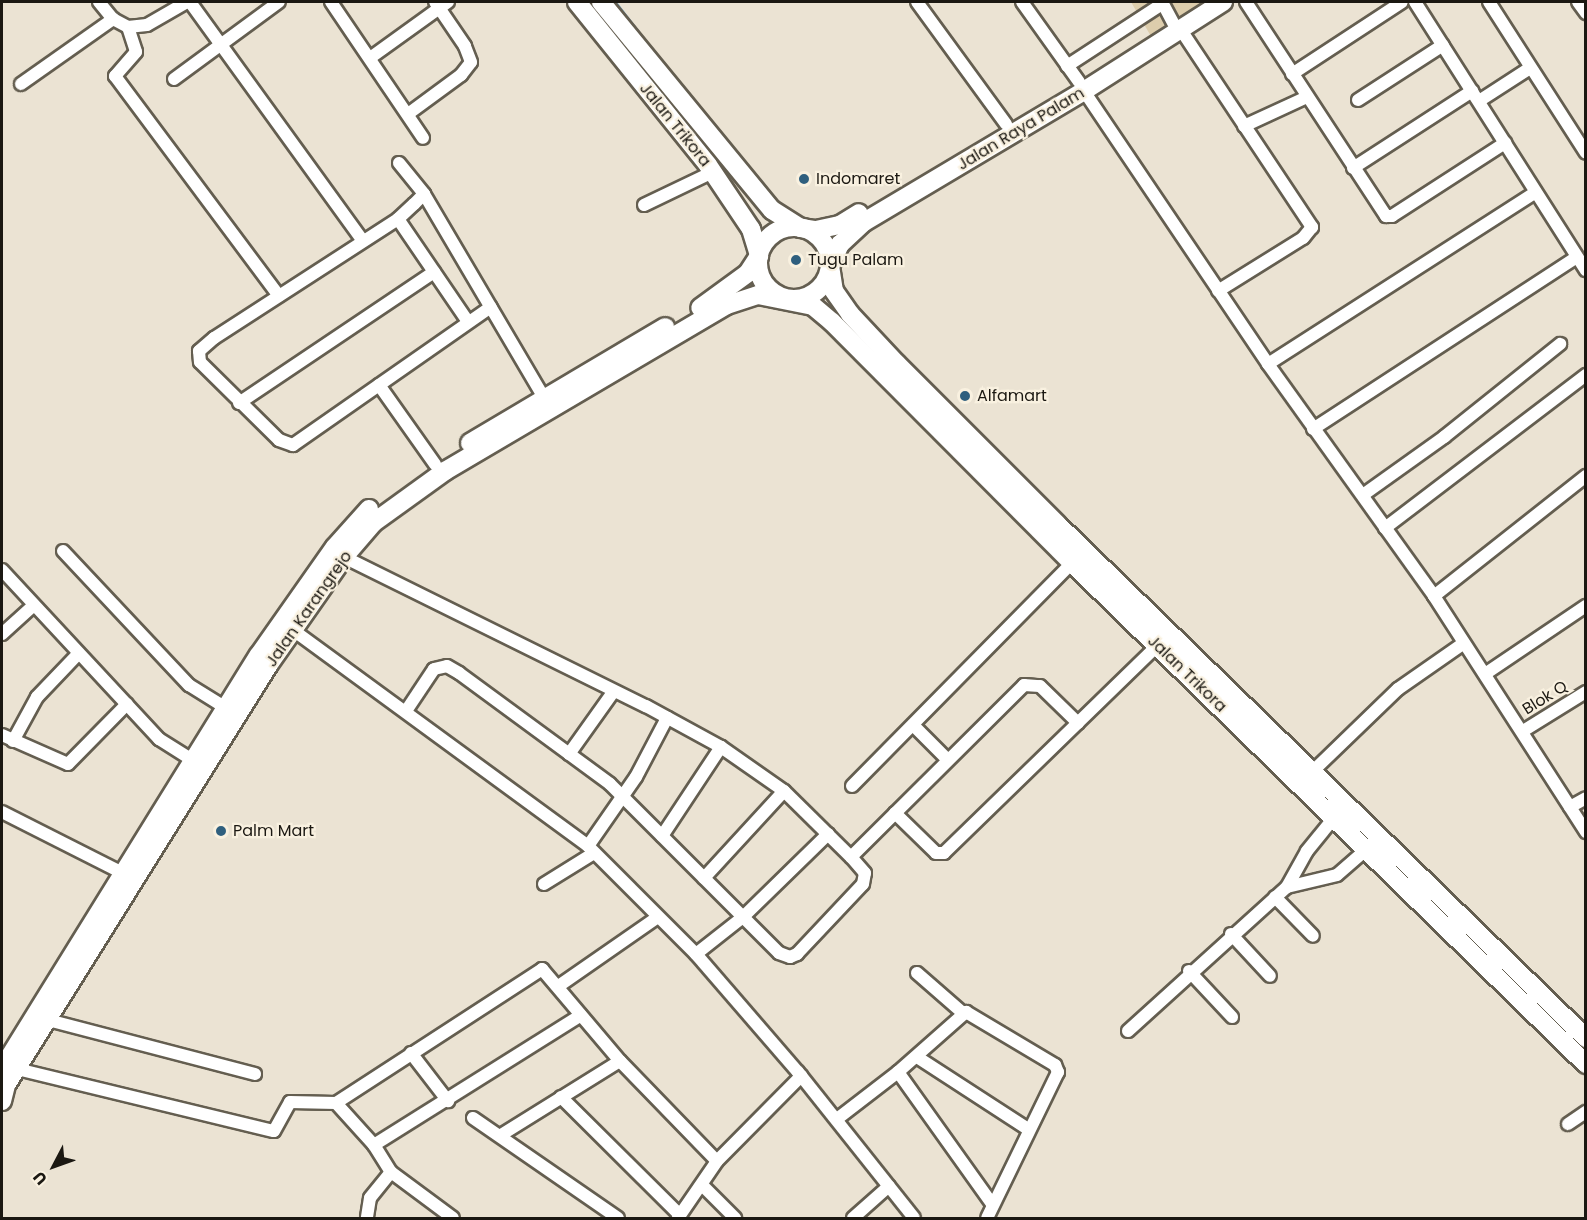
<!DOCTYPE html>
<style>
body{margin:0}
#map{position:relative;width:1587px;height:1220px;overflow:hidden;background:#ebe3d3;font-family:Poppins,sans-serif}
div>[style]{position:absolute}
.green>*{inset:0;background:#ddcdac}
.stream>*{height:3px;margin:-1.5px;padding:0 1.5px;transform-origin:1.5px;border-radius:1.5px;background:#7eabca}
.roads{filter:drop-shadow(2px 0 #645e50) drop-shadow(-2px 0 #645e50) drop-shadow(0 2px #645e50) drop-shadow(0 -2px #645e50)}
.street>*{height:12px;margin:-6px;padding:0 6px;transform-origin:6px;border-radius:6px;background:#fff}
.primary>*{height:18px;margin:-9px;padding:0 9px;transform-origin:9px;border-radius:9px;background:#fff}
.primary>.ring{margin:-9px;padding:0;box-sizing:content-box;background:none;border:18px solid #fff;border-radius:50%}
.dots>*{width:16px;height:16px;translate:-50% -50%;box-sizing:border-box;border:3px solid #f9f1e0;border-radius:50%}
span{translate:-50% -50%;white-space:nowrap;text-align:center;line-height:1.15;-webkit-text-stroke:4.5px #f9f1e0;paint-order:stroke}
.street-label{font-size:16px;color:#1b1812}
.poi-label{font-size:16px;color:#1b1812}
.left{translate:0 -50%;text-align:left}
.frame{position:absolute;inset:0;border:3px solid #1b1812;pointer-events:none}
.north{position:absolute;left:24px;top:1136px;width:60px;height:60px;-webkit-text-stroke:4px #f9f1e0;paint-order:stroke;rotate:229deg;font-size:16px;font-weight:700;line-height:24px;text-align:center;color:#1b1812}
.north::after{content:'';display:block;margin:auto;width:21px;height:27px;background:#1b1812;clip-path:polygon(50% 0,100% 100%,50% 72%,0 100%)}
</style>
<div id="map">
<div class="green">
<i style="clip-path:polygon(1131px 2px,1210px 2px,1152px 38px)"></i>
</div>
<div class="stream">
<i style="left:615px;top:2px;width:85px;rotate:52.2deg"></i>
</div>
<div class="roads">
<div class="street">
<i style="left:99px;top:2px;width:22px;rotate:51deg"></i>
<i style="left:113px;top:19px;width:17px;rotate:28deg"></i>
<i style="left:128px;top:27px;width:19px;rotate:-6deg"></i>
<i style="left:147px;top:25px;width:46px;rotate:-29.9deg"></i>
<i style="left:190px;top:2px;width:295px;rotate:54.1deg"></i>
<i style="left:331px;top:2px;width:164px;rotate:55.9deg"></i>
<i style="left:917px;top:2px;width:151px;rotate:53.9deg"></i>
<i style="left:1022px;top:2px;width:98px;rotate:54.5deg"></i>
<i style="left:1162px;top:2px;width:24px;rotate:62deg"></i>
<i style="left:1246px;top:2px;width:256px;rotate:56.8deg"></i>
<i style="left:1386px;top:216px;width:6px"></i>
<i style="left:1392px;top:216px;width:135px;rotate:-32.9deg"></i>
<i style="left:1415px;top:2px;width:318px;rotate:57.5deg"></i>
<i style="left:1489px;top:2px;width:179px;rotate:57.3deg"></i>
<i style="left:1578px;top:2px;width:14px;rotate:54deg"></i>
<i style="left:128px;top:27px;width:26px;rotate:72deg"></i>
<i style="left:136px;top:52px;width:32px;rotate:131deg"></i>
<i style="left:115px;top:76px;width:274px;rotate:53.3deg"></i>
<i style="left:1181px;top:30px;width:237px;rotate:56.4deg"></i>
<i style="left:1312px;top:227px;width:14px;rotate:129deg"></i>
<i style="left:1303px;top:238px;width:100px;rotate:148.1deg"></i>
<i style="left:370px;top:58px;width:96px;rotate:-35.7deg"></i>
<i style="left:1067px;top:66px;width:113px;rotate:-33.1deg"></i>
<i style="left:1292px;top:74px;width:131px;rotate:-33.2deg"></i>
<i style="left:174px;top:79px;width:130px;rotate:-36.3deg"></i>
<i style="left:21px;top:84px;width:113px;rotate:-35.2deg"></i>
<i style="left:1084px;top:91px;width:329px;rotate:56deg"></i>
<i style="left:1268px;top:364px;width:285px;rotate:54.4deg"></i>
<i style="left:1434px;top:596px;width:281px;rotate:57.2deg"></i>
<i style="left:1358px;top:100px;width:101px;rotate:-32.9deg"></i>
<i style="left:1479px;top:101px;width:61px;rotate:-32.9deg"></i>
<i style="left:408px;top:114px;width:66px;rotate:-36.3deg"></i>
<i style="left:461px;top:75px;width:16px;rotate:-52deg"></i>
<i style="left:471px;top:62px;width:17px;rotate:-111deg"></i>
<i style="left:465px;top:46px;width:53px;rotate:-124.3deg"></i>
<i style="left:1244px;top:126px;width:69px;rotate:-24.7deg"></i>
<i style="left:399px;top:163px;width:40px;rotate:51deg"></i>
<i style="left:424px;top:194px;width:14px;rotate:135deg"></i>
<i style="left:414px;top:204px;width:22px;rotate:137deg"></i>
<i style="left:398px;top:219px;width:219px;rotate:147.1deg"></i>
<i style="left:214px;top:338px;width:20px;rotate:139deg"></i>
<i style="left:199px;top:351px;width:11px;rotate:85deg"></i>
<i style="left:200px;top:362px;width:111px;rotate:44.6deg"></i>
<i style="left:279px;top:440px;width:15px;rotate:20deg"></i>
<i style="left:293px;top:445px;width:241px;rotate:-34.9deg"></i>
<i style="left:1353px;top:168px;width:142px;rotate:-32.9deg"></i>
<i style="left:424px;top:194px;width:237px;rotate:59.5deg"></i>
<i style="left:644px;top:205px;width:76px;rotate:-25.6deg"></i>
<i style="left:398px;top:219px;width:122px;rotate:55.7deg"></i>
<i style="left:1268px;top:364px;width:318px;rotate:-32.7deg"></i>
<i style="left:379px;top:385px;width:97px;rotate:54.7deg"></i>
<i style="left:239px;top:403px;width:235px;rotate:-33.9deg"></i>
<i style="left:1313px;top:429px;width:315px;rotate:-33.1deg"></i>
<i style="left:1363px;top:495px;width:100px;rotate:-35.6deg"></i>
<i style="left:1444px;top:437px;width:149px;rotate:-38.7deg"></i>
<i style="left:1385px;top:528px;width:253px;rotate:-37.3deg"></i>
<i style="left:63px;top:551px;width:184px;rotate:46.8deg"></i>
<i style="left:189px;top:685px;width:49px;rotate:31.8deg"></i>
<i style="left:344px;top:557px;width:337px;rotate:26.3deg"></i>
<i style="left:646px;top:706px;width:85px;rotate:28.7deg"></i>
<i style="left:721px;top:747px;width:77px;rotate:34.9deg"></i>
<i style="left:784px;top:791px;width:94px;rotate:44.6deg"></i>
<i style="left:2px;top:570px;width:231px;rotate:47.1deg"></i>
<i style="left:159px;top:739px;width:41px;rotate:32.2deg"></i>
<i style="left:1434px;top:596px;width:194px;rotate:-38.3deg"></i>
<i style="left:293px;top:630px;width:366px;rotate:36.2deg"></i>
<i style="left:588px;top:846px;width:153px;rotate:45deg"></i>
<i style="left:696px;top:954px;width:156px;rotate:49.2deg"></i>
<i style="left:798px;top:1072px;width:186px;rotate:51.5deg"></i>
<i style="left:2px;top:634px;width:43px;rotate:-42.2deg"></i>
<i style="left:1485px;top:674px;width:122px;rotate:-34deg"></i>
<i style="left:406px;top:711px;width:50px;rotate:-56.3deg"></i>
<i style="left:434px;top:669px;width:13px;rotate:-13deg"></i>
<i style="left:447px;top:666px;width:14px;rotate:30deg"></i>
<i style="left:459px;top:673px;width:187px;rotate:36.3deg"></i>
<i style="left:610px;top:784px;width:239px;rotate:45deg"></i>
<i style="left:779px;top:953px;width:12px;rotate:20deg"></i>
<i style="left:790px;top:957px;width:8px;rotate:-23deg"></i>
<i style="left:797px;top:954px;width:96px;rotate:-46.7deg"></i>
<i style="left:863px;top:884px;width:11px;rotate:-80deg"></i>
<i style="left:865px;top:873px;width:21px;rotate:-131deg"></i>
<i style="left:851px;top:857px;width:244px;rotate:-44.8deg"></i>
<i style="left:1024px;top:685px;width:16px;rotate:4deg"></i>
<i style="left:1040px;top:686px;width:53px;rotate:44.2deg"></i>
<i style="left:913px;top:725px;width:49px;rotate:45deg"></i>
<i style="left:1523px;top:731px;width:74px;rotate:-31.8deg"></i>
<i style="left:2px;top:735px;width:72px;rotate:23.7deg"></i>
<i style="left:68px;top:764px;width:84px;rotate:-45.5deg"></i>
<i style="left:13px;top:741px;width:50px;rotate:-61.4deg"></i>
<i style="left:37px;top:697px;width:59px;rotate:-46.4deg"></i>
<i style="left:569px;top:754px;width:77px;rotate:-54.5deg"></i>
<i style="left:1312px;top:772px;width:120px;rotate:-44deg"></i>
<i style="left:1398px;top:689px;width:80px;rotate:-34.9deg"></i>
<i style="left:852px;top:786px;width:313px;rotate:-45.4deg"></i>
<i style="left:1570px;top:807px;width:18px;rotate:-29deg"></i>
<i style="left:2px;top:812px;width:136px;rotate:26.8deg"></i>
<i style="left:895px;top:813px;width:57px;rotate:44.3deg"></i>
<i style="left:936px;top:853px;width:8px"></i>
<i style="left:944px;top:853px;width:297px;rotate:-44.2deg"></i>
<i style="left:662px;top:836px;width:107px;rotate:-56.5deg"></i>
<i style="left:588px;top:846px;width:84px;rotate:-55.2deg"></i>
<i style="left:636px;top:777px;width:67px;rotate:-62.3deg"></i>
<i style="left:704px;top:878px;width:118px;rotate:-47.4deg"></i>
<i style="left:544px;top:884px;width:59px;rotate:-31.8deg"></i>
<i style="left:1287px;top:887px;width:51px;rotate:-13.5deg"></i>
<i style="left:1337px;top:875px;width:38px;rotate:-41deg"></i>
<i style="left:1275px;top:897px;width:54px;rotate:45.7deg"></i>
<i style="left:1231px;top:934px;width:57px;rotate:47.1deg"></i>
<i style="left:696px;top:954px;width:60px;rotate:-38.2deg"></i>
<i style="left:743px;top:917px;width:119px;rotate:-44.3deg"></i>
<i style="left:1189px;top:971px;width:63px;rotate:46.9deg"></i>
<i style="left:917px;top:973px;width:62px;rotate:41.1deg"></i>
<i style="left:560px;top:985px;width:119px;rotate:-34.8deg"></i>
<i style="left:48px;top:1020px;width:214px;rotate:14.6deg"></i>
<i style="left:1128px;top:1031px;width:215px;rotate:-42.2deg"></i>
<i style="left:1287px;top:887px;width:41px;rotate:-60.9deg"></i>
<i style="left:1307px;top:851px;width:41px;rotate:-50.9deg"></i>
<i style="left:411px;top:1053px;width:61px;rotate:52.4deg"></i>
<i style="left:917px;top:1057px;width:132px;rotate:33deg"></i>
<i style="left:17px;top:1069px;width:264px;rotate:13.6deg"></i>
<i style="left:274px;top:1131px;width:33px;rotate:-61deg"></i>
<i style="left:290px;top:1102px;width:46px;rotate:1.2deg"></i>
<i style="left:336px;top:1103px;width:246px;rotate:-33deg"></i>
<i style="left:542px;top:969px;width:121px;rotate:49.7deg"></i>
<i style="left:620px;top:1061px;width:139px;rotate:45.9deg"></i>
<i style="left:898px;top:1072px;width:163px;rotate:54.5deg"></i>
<i style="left:561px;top:1097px;width:168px;rotate:44.8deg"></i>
<i style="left:336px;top:1103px;width:57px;rotate:47.9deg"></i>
<i style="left:374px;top:1145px;width:32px;rotate:58deg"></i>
<i style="left:391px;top:1172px;width:33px;rotate:129deg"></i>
<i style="left:370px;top:1198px;width:20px;rotate:99deg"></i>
<i style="left:473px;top:1118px;width:176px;rotate:34.6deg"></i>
<i style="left:837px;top:1119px;width:77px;rotate:-37.6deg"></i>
<i style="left:898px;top:1072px;width:91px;rotate:-41.4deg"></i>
<i style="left:966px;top:1012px;width:104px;rotate:30.8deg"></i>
<i style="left:1055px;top:1065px;width:8px;rotate:67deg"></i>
<i style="left:1058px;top:1072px;width:162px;rotate:115.9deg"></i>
<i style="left:1568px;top:1124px;width:22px;rotate:-34deg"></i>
<i style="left:501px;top:1135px;width:140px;rotate:-31.9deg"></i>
<i style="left:374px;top:1145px;width:244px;rotate:-32.1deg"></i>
<i style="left:391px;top:1172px;width:77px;rotate:36.6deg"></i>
<i style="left:702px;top:1185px;width:47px;rotate:45deg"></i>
<i style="left:678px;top:1218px;width:69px;rotate:-55.6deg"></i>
<i style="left:717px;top:1161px;width:120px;rotate:-45.3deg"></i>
<i style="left:853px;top:1218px;width:48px;rotate:-41.6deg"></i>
</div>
<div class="primary">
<i style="left:577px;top:2px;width:209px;rotate:51.2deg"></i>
<i style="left:708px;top:165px;width:77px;rotate:56.1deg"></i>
<i style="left:751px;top:229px;width:28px;rotate:73deg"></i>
<i style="left:759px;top:256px;width:20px;rotate:123deg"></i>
<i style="left:748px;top:273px;width:59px;rotate:143.9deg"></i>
<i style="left:601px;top:2px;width:269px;rotate:50.6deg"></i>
<i style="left:772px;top:210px;width:34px;rotate:32deg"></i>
<i style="left:801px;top:228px;width:15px;rotate:8deg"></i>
<i style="left:816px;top:230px;width:25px;rotate:-12deg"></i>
<i style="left:840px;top:225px;width:22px;rotate:-32deg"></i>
<i style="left:1223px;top:2px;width:165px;rotate:147.4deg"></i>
<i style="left:1084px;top:91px;width:256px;rotate:149.2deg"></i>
<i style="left:864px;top:222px;width:33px;rotate:137deg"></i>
<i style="left:840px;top:244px;width:24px;rotate:114deg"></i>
<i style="left:830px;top:266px;width:25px;rotate:81deg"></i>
<i style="left:834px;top:291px;width:28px;rotate:55deg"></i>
<i style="left:850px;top:314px;width:69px;rotate:46.8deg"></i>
<i style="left:897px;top:364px;width:226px;rotate:45deg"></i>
<i style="left:1057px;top:524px;width:738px;rotate:44.18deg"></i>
<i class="ring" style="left:758px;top:227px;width:54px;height:54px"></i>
<i style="left:470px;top:443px;width:227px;rotate:-30.7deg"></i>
<i style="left:2px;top:1069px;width:487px;rotate:-58.2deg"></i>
<i style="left:259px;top:655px;width:132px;rotate:-54.9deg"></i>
<i style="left:335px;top:547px;width:51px;rotate:-48.2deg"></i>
<i style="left:2px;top:1101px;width:16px;rotate:-76deg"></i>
<i style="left:6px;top:1085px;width:496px;rotate:-58deg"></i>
<i style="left:269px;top:664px;width:131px;rotate:-55deg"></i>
<i style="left:344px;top:557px;width:45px;rotate:-49.5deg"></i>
<i style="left:373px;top:523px;width:89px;rotate:-35.8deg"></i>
<i style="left:445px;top:471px;width:327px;rotate:-30.5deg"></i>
<i style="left:727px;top:305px;width:33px;rotate:-18deg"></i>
<i style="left:758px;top:295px;width:56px;rotate:11.3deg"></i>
<i style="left:813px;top:306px;width:25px;rotate:40deg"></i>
<i style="left:832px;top:322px;width:340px;rotate:45.1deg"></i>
<i style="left:1072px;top:563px;width:718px;rotate:44.27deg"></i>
</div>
</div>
<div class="dots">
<i style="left:804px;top:179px;background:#2f5f7e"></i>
<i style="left:796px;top:260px;background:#2f5f7e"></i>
<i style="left:965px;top:396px;background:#2f5f7e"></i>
<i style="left:221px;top:831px;background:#2f5f7e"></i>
</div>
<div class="street-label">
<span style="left:675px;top:125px;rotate:51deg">Jalan Trikora</span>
<span style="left:1021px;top:129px;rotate:-31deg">Jalan Raya Palam</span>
<span style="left:309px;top:609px;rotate:-55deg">Jalan Karangrejo</span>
<span style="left:1187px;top:674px;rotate:44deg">Jalan Trikora</span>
<span style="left:1545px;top:698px;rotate:-32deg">Blok Q</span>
</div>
<div class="poi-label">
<span class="left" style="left:816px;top:179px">Indomaret</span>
<span class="left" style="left:808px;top:260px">Tugu Palam</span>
<span class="left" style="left:977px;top:396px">Alfamart</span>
<span class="left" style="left:233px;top:831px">Palm Mart</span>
</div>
<div class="frame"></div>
<div class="north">U</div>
</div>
